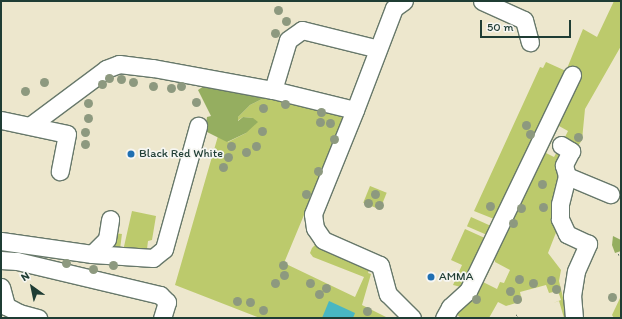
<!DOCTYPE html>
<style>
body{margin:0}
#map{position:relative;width:622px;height:319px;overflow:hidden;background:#ede7cd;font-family:Itim,sans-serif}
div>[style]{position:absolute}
.green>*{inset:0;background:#bcca6c;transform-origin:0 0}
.forest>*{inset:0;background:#95ae60}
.water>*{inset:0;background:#48b7c2}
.path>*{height:2px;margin-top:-1px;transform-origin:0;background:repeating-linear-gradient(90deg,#67786a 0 1px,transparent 0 4px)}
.roads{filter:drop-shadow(1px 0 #67786a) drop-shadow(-1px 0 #67786a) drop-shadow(0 1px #67786a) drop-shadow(0 -1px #67786a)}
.minor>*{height:17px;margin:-8.5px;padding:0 8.5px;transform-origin:8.5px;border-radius:8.5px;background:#fff}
.trees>*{width:9px;height:9px;margin:-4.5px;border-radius:50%;background:#8d997f}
.dots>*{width:11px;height:11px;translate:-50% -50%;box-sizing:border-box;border:2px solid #f6f6f2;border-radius:50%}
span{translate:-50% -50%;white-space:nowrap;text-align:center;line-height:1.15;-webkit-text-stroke:3.5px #f6f6f2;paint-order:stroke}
.poi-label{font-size:12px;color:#1f3d34}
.left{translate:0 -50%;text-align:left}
.frame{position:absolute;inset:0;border:2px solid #1f3d34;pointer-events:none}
.north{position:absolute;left:12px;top:267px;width:40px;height:40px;-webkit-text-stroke:3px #f6f6f2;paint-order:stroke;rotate:327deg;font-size:11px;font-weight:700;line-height:16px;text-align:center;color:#1f3d34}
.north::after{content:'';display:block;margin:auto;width:14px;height:18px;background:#1f3d34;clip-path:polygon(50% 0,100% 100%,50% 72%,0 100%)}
.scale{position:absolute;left:480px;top:20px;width:91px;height:18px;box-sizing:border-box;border:2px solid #1f3d34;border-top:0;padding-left:5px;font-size:12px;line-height:14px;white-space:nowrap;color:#1f3d34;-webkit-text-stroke:3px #f6f6f2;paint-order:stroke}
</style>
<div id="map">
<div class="green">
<i style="clip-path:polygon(614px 1px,621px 1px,621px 46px,585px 109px,582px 140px,578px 146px,562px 143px,568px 131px,559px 126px,546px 153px,554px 157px,559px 148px,566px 152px,557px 230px,548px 253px,561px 270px,559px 281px,568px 318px,564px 318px,559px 301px,553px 303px,561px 300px,558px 291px,549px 293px,546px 285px,520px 292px,522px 301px,506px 306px,498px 302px,489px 318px,461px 318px,454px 312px,479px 280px,497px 289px,500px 282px,504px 283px,510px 270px,495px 262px,495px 259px,486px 277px,482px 275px,494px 219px,474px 211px,540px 67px,543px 68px,546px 62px,566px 71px,583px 29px,597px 37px)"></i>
<i style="clip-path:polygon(268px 96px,343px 114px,344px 119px,284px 263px,355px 297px,364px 277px,313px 257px,310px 253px,312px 248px,316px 244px,370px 268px,368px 273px,371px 274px,362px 305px,388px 318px,260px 318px,175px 285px,218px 136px,228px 142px,246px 133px,253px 118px,243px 117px,237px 121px,238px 117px,250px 105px)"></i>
<i style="left:370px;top:186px;width:18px;height:18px;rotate:22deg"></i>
<i style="clip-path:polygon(132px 211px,156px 216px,152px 240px,148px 241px,147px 249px,123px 251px)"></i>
<i style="left:471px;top:217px;width:22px;height:10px;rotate:24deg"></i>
<i style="clip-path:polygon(465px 229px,487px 239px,461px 287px,453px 285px,462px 265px,451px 260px)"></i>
<i style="left:114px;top:233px;width:8px;height:17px;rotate:7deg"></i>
<i style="clip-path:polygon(621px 296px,621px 318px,614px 318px,612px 315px)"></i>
</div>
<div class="forest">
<i style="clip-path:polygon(207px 84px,268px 96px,250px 105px,238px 117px,238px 121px,243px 117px,253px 118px,258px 122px,246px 133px,227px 142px,205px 131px,207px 117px,211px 116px,198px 90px)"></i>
<i style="clip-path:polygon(613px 236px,621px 240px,621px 251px,615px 253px,612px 245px)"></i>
</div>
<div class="water">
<i style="clip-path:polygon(329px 301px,355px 313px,353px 318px,322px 318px)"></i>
</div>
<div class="path">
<i style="left:618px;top:255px;width:4px;rotate:-34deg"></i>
<i style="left:513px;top:318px;width:6px;rotate:-31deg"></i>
</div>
<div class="roads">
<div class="minor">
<i style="left:482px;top:1px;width:46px;rotate:24.3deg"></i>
<i style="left:524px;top:20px;width:23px;rotate:75deg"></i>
<i style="left:273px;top:90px;width:52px;rotate:-73.3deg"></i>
<i style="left:288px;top:40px;width:17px;rotate:-36deg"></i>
<i style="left:302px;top:30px;width:78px;rotate:14deg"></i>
<i style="left:355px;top:110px;width:112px;rotate:112deg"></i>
<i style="left:313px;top:214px;width:14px;rotate:82deg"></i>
<i style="left:315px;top:228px;width:14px;rotate:56deg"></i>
<i style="left:323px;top:240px;width:62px;rotate:23.7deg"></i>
<i style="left:380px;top:265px;width:30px;rotate:75deg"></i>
<i style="left:388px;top:294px;width:34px;rotate:45deg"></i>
<i style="left:1px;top:120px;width:67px;rotate:12deg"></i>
<i style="left:67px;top:134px;width:38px;rotate:101deg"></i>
<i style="left:31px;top:125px;width:94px;rotate:-36.7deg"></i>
<i style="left:106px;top:69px;width:14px;rotate:-21deg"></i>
<i style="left:119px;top:64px;width:34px;rotate:7deg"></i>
<i style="left:153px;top:68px;width:122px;rotate:10.4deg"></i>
<i style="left:273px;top:90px;width:84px;rotate:13.7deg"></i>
<i style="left:355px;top:110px;width:109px;rotate:-69.1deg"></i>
<i style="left:394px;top:8px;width:12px;rotate:-35deg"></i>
<i style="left:561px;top:145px;width:12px;rotate:31deg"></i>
<i style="left:571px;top:151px;width:16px;rotate:117deg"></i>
<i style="left:564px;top:165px;width:11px;rotate:75deg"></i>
<i style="left:1px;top:241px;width:92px;rotate:8.1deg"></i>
<i style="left:92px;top:254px;width:61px;rotate:3.8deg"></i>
<i style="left:153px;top:258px;width:14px;rotate:-39deg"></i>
<i style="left:164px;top:249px;width:128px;rotate:-74.5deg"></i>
<i style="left:92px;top:254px;width:21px;rotate:-45deg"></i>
<i style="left:107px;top:239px;width:20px;rotate:-81deg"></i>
<i style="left:1px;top:260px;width:16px;rotate:4deg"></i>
<i style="left:17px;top:261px;width:147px;rotate:13.4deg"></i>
<i style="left:160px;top:295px;width:10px;rotate:45deg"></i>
<i style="left:167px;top:302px;width:17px;rotate:107deg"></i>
<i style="left:1px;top:287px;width:20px;rotate:75deg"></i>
<i style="left:6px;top:306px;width:15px;rotate:28deg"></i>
<i style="left:19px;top:313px;width:20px;rotate:15deg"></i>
<i style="left:444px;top:318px;width:13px;rotate:-61deg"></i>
<i style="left:450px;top:307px;width:24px;rotate:-42deg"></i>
<i style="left:468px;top:291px;width:240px;rotate:-64.3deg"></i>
<i style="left:574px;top:318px;width:22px;rotate:-95deg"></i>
<i style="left:572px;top:296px;width:25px;rotate:-81deg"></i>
<i style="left:576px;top:271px;width:30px;rotate:-66deg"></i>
<i style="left:588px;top:244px;width:23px;rotate:-155deg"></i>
<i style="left:567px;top:234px;width:17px;rotate:-115deg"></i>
<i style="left:560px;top:219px;width:15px;rotate:-90deg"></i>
<i style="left:560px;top:204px;width:29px;rotate:-76deg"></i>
<i style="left:567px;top:176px;width:47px;rotate:22.7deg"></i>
</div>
</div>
<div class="trees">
<i style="left:278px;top:10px"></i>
<i style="left:286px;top:21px"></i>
<i style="left:275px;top:33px"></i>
<i style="left:109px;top:78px"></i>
<i style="left:121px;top:79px"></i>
<i style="left:44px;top:82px"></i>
<i style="left:133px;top:82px"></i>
<i style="left:102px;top:84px"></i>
<i style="left:153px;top:86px"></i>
<i style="left:181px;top:86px"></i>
<i style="left:171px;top:88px"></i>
<i style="left:25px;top:91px"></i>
<i style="left:196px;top:102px"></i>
<i style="left:88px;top:103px"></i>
<i style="left:285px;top:104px"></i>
<i style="left:263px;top:108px"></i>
<i style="left:321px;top:112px"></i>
<i style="left:88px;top:118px"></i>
<i style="left:320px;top:122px"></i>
<i style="left:330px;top:123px"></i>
<i style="left:526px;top:125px"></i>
<i style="left:262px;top:131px"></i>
<i style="left:85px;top:132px"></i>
<i style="left:530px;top:134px"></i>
<i style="left:578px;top:137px"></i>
<i style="left:334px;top:139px"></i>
<i style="left:85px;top:144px"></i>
<i style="left:231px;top:146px"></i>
<i style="left:256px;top:146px"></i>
<i style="left:246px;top:152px"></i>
<i style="left:228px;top:157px"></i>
<i style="left:223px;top:167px"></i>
<i style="left:318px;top:171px"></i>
<i style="left:542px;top:184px"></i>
<i style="left:306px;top:194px"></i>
<i style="left:375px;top:194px"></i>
<i style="left:368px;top:203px"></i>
<i style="left:379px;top:205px"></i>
<i style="left:490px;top:206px"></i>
<i style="left:543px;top:207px"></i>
<i style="left:521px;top:208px"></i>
<i style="left:513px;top:223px"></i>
<i style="left:66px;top:263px"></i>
<i style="left:113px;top:265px"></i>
<i style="left:283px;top:265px"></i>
<i style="left:93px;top:269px"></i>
<i style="left:284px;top:275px"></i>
<i style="left:519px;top:279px"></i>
<i style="left:551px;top:280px"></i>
<i style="left:275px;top:283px"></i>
<i style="left:310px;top:283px"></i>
<i style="left:533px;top:283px"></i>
<i style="left:326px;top:288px"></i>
<i style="left:556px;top:289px"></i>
<i style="left:510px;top:291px"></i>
<i style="left:319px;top:294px"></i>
<i style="left:612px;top:297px"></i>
<i style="left:476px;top:299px"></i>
<i style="left:517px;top:299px"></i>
<i style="left:237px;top:301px"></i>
<i style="left:250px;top:302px"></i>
<i style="left:263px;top:310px"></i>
<i style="left:367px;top:311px"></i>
</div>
<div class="dots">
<i style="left:131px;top:154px;background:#1f6fb2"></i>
<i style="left:431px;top:277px;background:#1f6fb2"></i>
</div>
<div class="poi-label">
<span class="left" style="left:139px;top:154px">Black Red White</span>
<span class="left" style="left:439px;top:277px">AMMA</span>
</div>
<div class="frame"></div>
<div class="north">N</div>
<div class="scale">50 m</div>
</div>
